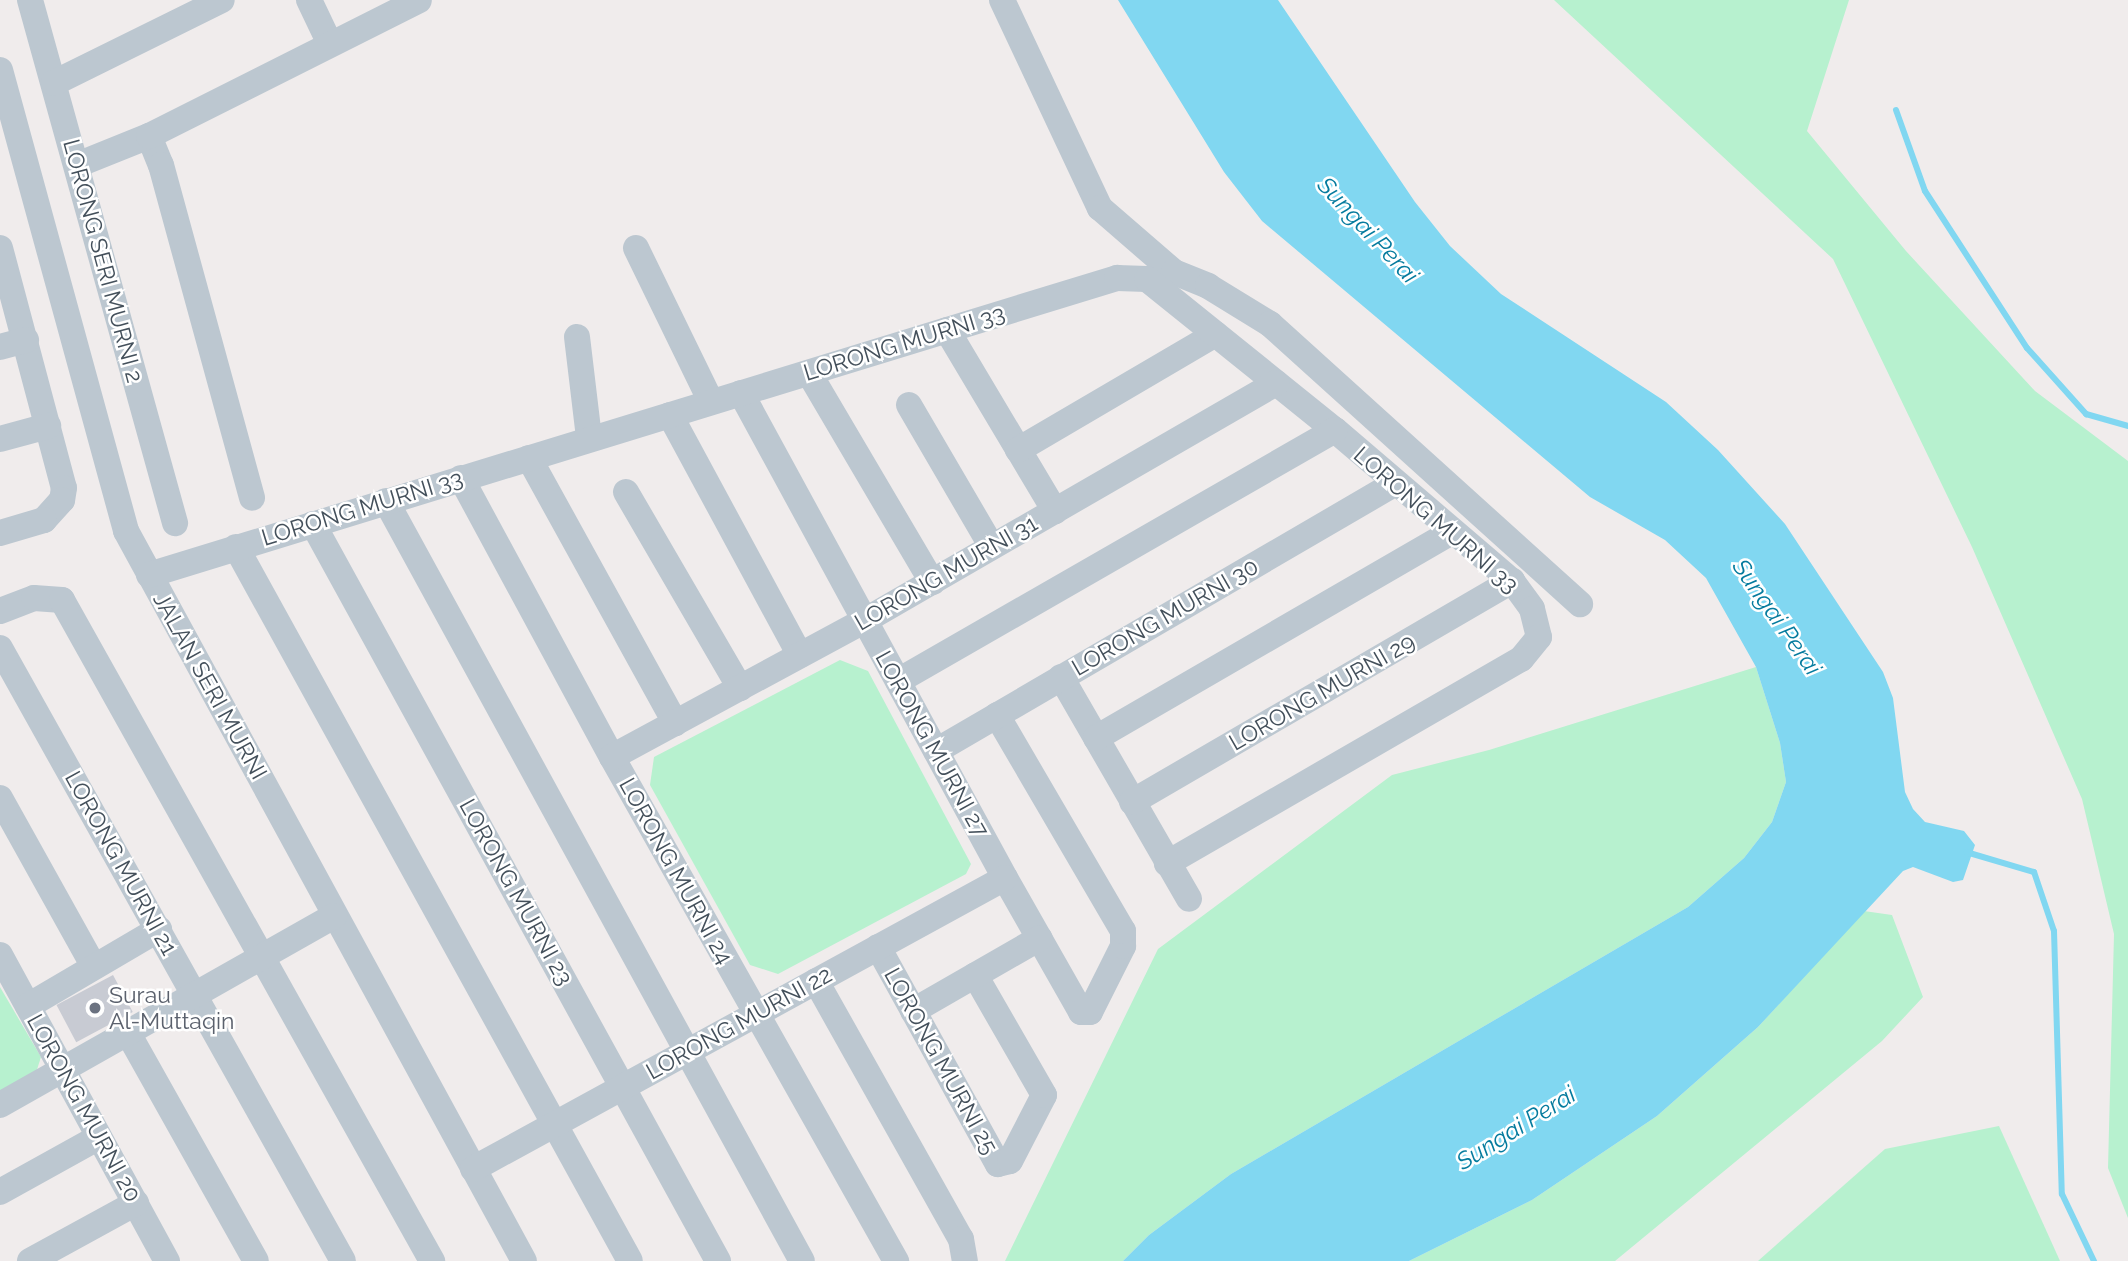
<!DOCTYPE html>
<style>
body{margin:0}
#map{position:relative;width:2128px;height:1261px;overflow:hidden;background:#f0ecec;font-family:Raleway,sans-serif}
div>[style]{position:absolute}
.green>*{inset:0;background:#b7f1cf}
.water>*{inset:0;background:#81d7f1}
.stream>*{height:6px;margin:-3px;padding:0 3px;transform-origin:3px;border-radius:3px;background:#81d7f1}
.building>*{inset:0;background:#c8cbd3;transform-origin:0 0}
.minor>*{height:26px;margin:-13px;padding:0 13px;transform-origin:13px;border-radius:13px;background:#bcc7d0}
.dots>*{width:19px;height:19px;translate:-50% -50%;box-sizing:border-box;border:4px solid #fff;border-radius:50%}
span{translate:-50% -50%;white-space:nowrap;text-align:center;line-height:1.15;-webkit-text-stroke:5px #fff;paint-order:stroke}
.street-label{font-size:23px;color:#44505b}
.worship-label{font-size:23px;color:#5b616d}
.left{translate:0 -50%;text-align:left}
.water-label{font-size:24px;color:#057b9e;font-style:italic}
</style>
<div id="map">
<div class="green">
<i style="clip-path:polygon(1554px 0,1849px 0,1807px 131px,1906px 251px,2035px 391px,2128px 461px,2128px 1218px,2108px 1168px,2114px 934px,2082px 799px,1972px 547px,1833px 259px)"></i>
<i style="clip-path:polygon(840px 660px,868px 671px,971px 864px,966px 874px,778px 974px,750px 965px,650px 785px,654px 757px)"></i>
<i style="clip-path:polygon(1756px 667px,1780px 743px,1786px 782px,1772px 822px,1744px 858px,1688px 907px,1231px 1174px,1149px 1235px,1123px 1261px,1005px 1261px,1158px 949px,1392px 775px,1489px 750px)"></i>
<i style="clip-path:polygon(1864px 911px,1892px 915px,1923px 997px,1882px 1041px,1615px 1261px,1409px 1261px,1532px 1200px,1657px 1116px,1758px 1027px)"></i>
<i style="clip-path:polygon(0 987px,41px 1057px,34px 1079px,0 1098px)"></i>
<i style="clip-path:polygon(1999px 1126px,2060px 1261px,1758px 1261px,1885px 1149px)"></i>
</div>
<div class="water">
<i style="clip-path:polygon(1118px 0,1278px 0,1415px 202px,1450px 246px,1501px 294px,1666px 402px,1718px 450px,1785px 524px,1883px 672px,1893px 698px,1905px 792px,1913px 809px,1925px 822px,1964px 831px,1975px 845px,1963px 880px,1953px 882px,1913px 867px,1903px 871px,1758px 1027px,1657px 1116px,1532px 1200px,1409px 1261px,1123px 1261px,1149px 1235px,1231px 1174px,1688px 907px,1744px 858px,1772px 822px,1786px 782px,1780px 743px,1756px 667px,1706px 578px,1665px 540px,1590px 497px,1262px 221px,1224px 172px)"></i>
</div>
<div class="stream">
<i style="left:1896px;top:110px;width:86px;rotate:70.3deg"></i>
<i style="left:1925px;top:191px;width:187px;rotate:57deg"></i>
<i style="left:2027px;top:348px;width:89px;rotate:48.2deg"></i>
<i style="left:2086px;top:414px;width:44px;rotate:15.9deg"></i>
<i style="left:1966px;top:852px;width:71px;rotate:16.4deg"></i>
<i style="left:2034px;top:872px;width:62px;rotate:71.3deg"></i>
<i style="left:2054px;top:931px;width:263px;rotate:88.3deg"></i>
<i style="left:2062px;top:1194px;width:74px;rotate:64.5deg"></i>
</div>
<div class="building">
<i style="left:113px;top:975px;width:42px;height:64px;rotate:62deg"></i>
</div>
<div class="minor">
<i style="left:30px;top:0;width:543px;rotate:74.5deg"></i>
<i style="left:309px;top:0;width:49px;rotate:64.5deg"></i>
<i style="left:1002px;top:0;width:230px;rotate:64.8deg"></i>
<i style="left:1100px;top:208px;width:98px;rotate:40.9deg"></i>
<i style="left:1174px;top:272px;width:37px;rotate:22deg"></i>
<i style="left:1208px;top:286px;width:73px;rotate:31.5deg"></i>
<i style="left:1270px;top:324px;width:418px;rotate:42.1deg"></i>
<i style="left:0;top:70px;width:478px;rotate:74.7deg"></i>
<i style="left:126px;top:531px;width:831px;rotate:61.4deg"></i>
<i style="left:54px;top:83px;width:187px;rotate:-26.3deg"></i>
<i style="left:149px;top:136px;width:31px;rotate:68deg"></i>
<i style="left:161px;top:165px;width:345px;rotate:74.7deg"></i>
<i style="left:77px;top:165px;width:78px;rotate:-21.9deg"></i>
<i style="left:149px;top:136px;width:302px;rotate:-26.7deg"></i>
<i style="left:0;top:248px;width:248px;rotate:75.1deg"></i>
<i style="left:64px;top:488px;width:12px;rotate:99deg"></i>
<i style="left:62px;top:500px;width:27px;rotate:132deg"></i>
<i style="left:44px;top:520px;width:46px;rotate:163.5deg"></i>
<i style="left:636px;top:248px;width:171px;rotate:64deg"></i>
<i style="left:947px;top:330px;width:211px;rotate:59.2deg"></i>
<i style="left:577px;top:337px;width:102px;rotate:83.2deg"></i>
<i style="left:0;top:347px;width:27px;rotate:-15deg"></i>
<i style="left:809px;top:373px;width:243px;rotate:59.5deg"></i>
<i style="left:741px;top:393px;width:552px;rotate:61.44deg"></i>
<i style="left:1005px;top:878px;width:154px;rotate:60.4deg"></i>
<i style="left:1081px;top:1012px;width:9px"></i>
<i style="left:1090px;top:1012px;width:74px;rotate:-63.4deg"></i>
<i style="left:1123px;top:946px;width:15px;rotate:-90deg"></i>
<i style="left:1123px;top:931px;width:250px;rotate:-120.3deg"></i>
<i style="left:909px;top:405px;width:164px;rotate:59.7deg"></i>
<i style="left:670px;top:415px;width:273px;rotate:61.6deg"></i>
<i style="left:0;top:439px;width:50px;rotate:-15.2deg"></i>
<i style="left:1018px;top:450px;width:229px;rotate:-30.4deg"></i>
<i style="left:529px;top:458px;width:303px;rotate:61.1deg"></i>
<i style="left:461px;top:478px;width:317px;rotate:61.6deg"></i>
<i style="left:612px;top:757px;width:579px;rotate:60.6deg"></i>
<i style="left:626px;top:492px;width:227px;rotate:59.8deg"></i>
<i style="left:386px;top:501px;width:866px;rotate:61.31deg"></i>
<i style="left:313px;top:524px;width:841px;rotate:61.21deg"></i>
<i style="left:236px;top:547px;width:815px;rotate:61.11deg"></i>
<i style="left:149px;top:575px;width:1013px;rotate:-17.06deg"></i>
<i style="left:1117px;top:278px;width:30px;rotate:2deg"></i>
<i style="left:1147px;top:279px;width:241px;rotate:38.8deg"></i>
<i style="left:1335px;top:430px;width:233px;rotate:40.5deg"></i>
<i style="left:1512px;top:581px;width:34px;rotate:54deg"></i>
<i style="left:1532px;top:609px;width:29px;rotate:76deg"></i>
<i style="left:1539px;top:637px;width:28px;rotate:129deg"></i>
<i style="left:1521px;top:659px;width:409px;rotate:150deg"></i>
<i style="left:0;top:611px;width:36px;rotate:-21deg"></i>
<i style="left:34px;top:598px;width:28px;rotate:4deg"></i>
<i style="left:62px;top:600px;width:758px;rotate:60.76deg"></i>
<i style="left:0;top:648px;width:702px;rotate:60.77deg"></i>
<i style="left:1061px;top:677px;width:256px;rotate:60deg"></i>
<i style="left:898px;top:681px;width:504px;rotate:-29.87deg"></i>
<i style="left:1096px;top:738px;width:411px;rotate:-30.1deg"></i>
<i style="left:936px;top:751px;width:530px;rotate:-30.24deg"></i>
<i style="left:612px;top:757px;width:286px;rotate:-28.4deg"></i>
<i style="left:864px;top:621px;width:476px;rotate:-30deg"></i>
<i style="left:0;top:798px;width:193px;rotate:60.9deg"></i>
<i style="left:1132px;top:802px;width:440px;rotate:-30.2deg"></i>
<i style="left:878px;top:947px;width:248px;rotate:61.1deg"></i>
<i style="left:998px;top:1164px;width:12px;rotate:-14deg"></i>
<i style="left:1010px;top:1161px;width:74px;rotate:-62.7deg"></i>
<i style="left:1044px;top:1095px;width:138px;rotate:-119.9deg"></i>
<i style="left:0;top:955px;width:349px;rotate:61.4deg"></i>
<i style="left:816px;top:981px;width:296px;rotate:60.7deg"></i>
<i style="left:961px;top:1239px;width:22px;rotate:80deg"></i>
<i style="left:28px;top:1006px;width:152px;rotate:-30.4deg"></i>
<i style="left:913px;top:1011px;width:146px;rotate:-29.9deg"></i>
<i style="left:128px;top:1033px;width:261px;rotate:60.7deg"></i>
<i style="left:0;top:1105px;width:384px;rotate:-29.5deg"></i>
<i style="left:473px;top:1169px;width:606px;rotate:-28.68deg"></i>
<i style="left:0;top:1192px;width:113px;rotate:-29.1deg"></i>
<i style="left:30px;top:1261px;width:121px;rotate:-28.7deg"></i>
</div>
<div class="dots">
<i style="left:95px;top:1008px;background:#6b7280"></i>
</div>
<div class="street-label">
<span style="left:103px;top:261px;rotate:75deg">LORONG SERI MURNI 2</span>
<span style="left:904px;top:343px;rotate:-17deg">LORONG MURNI 33</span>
<span style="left:362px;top:508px;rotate:-17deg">LORONG MURNI 33</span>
<span style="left:1436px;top:520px;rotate:41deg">LORONG MURNI 33</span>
<span style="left:946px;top:573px;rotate:-30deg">LORONG MURNI 31</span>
<span style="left:1165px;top:617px;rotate:-30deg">LORONG MURNI 30</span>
<span style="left:210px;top:686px;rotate:61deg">JALAN SERI MURNI</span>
<span style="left:1322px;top:692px;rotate:-30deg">LORONG MURNI 29</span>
<span style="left:932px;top:744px;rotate:61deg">LORONG MURNI 27</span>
<span style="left:121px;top:863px;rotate:61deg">LORONG MURNI 21</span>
<span style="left:676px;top:871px;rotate:61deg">LORONG MURNI 24</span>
<span style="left:516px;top:892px;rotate:61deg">LORONG MURNI 23</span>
<span style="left:739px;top:1023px;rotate:-29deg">LORONG MURNI 22</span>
<span style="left:941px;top:1061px;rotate:61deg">LORONG MURNI 25</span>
<span style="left:84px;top:1108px;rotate:61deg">LORONG MURNI 20</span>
</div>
<div class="worship-label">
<span class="left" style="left:109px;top:1008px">Surau<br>Al-Muttaqin</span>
</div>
<div class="water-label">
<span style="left:1368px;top:230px;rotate:47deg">Sungai Perai</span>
<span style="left:1777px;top:617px;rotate:55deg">Sungai Perai</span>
<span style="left:1516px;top:1128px;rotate:-32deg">Sungai Perai</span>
</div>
</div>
